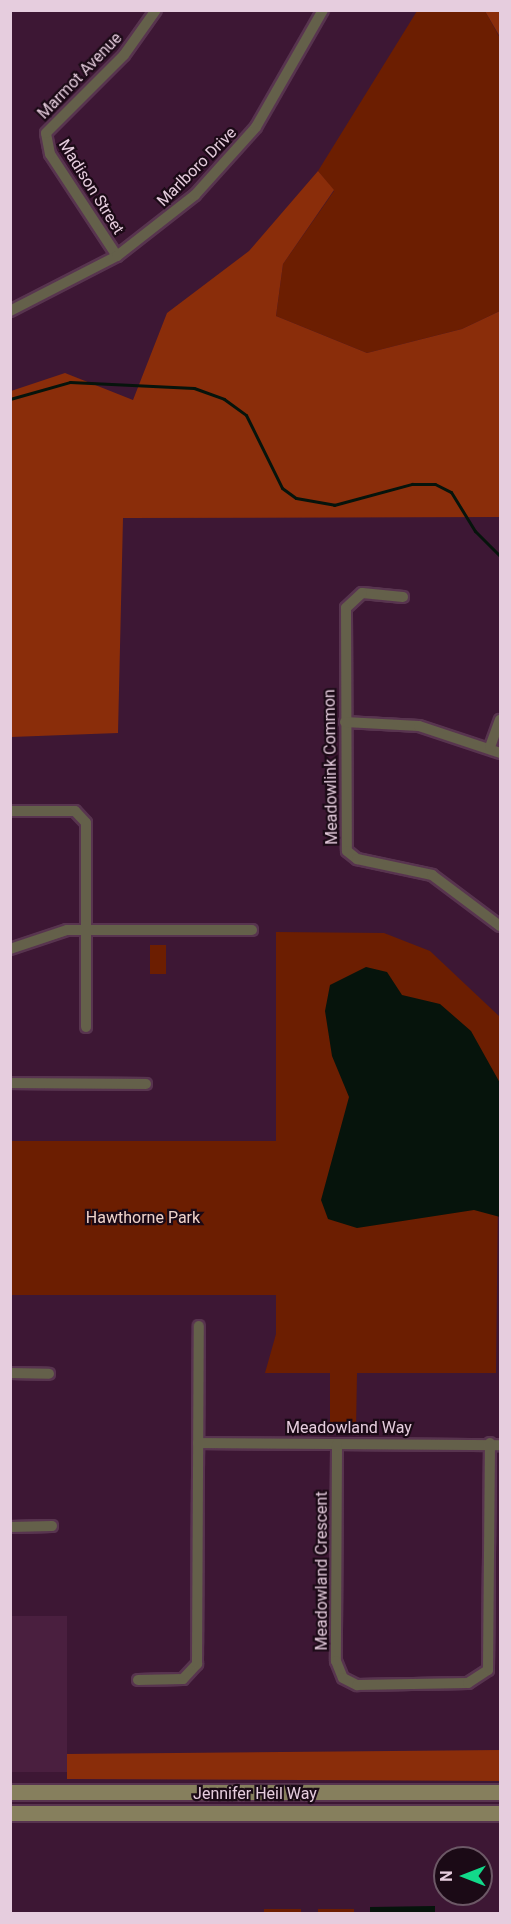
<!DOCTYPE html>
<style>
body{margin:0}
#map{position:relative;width:511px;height:1924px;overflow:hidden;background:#3d1734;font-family:Roboto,sans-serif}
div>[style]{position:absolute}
.built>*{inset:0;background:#4a1f3f;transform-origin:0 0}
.green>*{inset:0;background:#6c1e01;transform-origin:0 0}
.forest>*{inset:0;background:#8a2d0a}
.water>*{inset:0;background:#06140c}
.stream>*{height:3px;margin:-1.5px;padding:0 1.5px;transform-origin:1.5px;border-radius:1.5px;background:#06140c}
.roads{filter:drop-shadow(2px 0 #58344f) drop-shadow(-2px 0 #58344f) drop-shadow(0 2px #58344f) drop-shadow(0 -2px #58344f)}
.street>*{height:10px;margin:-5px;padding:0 5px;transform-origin:5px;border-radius:5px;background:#64604a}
.secondary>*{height:15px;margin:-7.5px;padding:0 7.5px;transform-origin:7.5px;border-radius:7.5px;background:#867f5d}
span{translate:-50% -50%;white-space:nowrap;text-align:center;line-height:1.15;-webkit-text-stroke:4.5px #1b0a16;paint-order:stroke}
.street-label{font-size:16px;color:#e6cdde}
.park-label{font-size:16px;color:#eed2ca}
.frame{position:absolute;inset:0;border:12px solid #e6cdde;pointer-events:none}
.north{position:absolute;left:433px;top:1846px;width:60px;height:60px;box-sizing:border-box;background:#1b0a16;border:2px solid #6c5866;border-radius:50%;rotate:270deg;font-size:16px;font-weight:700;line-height:24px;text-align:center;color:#e6cdde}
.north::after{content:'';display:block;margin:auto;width:21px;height:27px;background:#12d98a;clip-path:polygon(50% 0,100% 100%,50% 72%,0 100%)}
</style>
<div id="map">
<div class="built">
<i style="left:67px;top:1616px;width:156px;height:56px;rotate:90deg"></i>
</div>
<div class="green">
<i style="clip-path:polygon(417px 11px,485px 11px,500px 38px,500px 311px,462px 329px,367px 353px,276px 316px,283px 264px,334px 191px,318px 171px)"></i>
<i style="clip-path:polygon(276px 932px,384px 933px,430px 951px,500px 1017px,496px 1373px,357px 1373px,356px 1429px,330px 1430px,330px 1373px,265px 1373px,276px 1334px,276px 1295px,11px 1295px,11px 1141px,276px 1141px)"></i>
<i style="left:150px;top:945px;width:16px;height:29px"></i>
<i style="left:264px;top:1909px;width:37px;height:4px"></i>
<i style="left:318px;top:1909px;width:36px;height:4px"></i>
</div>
<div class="forest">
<i style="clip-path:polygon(485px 11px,500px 11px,500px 38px,500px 37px)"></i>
<i style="clip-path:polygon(318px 171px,334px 190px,283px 264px,276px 316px,367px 353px,462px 329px,500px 311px,500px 517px,123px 518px,118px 733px,11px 737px,11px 391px,65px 373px,133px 400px,167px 313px,249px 251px)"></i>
<i style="clip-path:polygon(500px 1750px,500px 1781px,67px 1779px,67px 1754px)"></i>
</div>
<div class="water">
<i style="clip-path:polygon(366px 967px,387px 972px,402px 995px,440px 1004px,471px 1031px,500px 1083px,500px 1217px,474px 1210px,357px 1228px,328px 1219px,321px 1200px,349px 1097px,332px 1056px,325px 1011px,330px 985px)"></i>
<i style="clip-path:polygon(435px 1906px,435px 1913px,370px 1913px,370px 1907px)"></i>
</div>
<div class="stream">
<i style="left:10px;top:399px;width:62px;rotate:-15.8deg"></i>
<i style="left:70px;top:382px;width:124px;rotate:2.8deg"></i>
<i style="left:194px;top:388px;width:32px;rotate:20deg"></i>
<i style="left:224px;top:399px;width:27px;rotate:36deg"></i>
<i style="left:246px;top:415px;width:81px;rotate:63.7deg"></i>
<i style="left:282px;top:488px;width:17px;rotate:36deg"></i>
<i style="left:296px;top:498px;width:39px;rotate:10deg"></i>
<i style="left:334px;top:505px;width:81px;rotate:-15.1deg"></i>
<i style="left:412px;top:484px;width:23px"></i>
<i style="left:435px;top:484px;width:18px;rotate:27deg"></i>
<i style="left:451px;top:492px;width:46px;rotate:58.4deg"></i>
<i style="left:475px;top:531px;width:35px;rotate:45deg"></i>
</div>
<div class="roads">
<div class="street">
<i style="left:117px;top:256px;width:122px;rotate:-123.3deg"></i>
<i style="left:50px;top:154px;width:21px;rotate:-101deg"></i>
<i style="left:46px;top:133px;width:110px;rotate:-45deg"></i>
<i style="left:124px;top:55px;width:55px;rotate:-54.6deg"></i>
<i style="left:10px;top:311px;width:120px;rotate:-27.2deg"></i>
<i style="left:117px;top:256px;width:99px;rotate:-38deg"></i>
<i style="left:195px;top:195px;width:91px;rotate:-48.1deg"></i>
<i style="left:256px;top:127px;width:135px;rotate:-60.2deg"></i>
<i style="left:403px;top:597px;width:41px;rotate:-174.4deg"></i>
<i style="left:362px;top:593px;width:22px;rotate:137deg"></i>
<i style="left:346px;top:608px;width:243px;rotate:89.8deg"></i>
<i style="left:347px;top:851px;width:13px;rotate:39deg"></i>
<i style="left:357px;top:859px;width:77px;rotate:12deg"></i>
<i style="left:432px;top:875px;width:85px;rotate:36.9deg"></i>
<i style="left:345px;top:722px;width:74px;rotate:3.1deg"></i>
<i style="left:419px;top:726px;width:85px;rotate:18.4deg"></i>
<i style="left:490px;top:747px;width:29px;rotate:-70deg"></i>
<i style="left:10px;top:811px;width:65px"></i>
<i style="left:75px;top:811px;width:16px;rotate:47deg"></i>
<i style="left:86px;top:823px;width:204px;rotate:90deg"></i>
<i style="left:10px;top:949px;width:60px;rotate:-18.4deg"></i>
<i style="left:67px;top:930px;width:185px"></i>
<i style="left:10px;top:1083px;width:136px;rotate:0.4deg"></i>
<i style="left:10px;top:1373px;width:39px;rotate:1deg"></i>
<i style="left:198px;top:1443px;width:302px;rotate:0.4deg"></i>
<i style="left:337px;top:1444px;width:217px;rotate:90.3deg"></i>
<i style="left:336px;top:1661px;width:18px;rotate:68deg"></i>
<i style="left:343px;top:1678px;width:16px;rotate:27deg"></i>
<i style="left:357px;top:1685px;width:111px;rotate:-1deg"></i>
<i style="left:468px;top:1683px;width:24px;rotate:-33deg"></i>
<i style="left:488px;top:1670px;width:227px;rotate:-89.5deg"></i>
<i style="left:10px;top:1527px;width:42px;rotate:-1.4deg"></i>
<i style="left:138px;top:1680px;width:45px;rotate:-1.3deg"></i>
<i style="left:183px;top:1679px;width:21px;rotate:-47deg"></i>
<i style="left:197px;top:1664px;width:338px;rotate:-89.7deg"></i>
</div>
<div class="secondary">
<i style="left:10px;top:1792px;width:490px"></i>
<i style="left:10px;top:1813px;width:490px"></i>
</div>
</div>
<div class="street-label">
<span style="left:80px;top:76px;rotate:-46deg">Marmot Avenue</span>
<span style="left:197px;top:167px;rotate:-45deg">Marlboro Drive</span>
<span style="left:91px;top:187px;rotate:58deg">Madison Street</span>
<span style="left:331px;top:767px;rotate:-91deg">Meadowlink Common</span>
<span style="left:349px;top:1428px">Meadowland Way</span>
<span style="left:322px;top:1571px;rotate:-90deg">Meadowland Crescent</span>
<span style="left:255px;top:1794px">Jennifer Heil Way</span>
</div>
<div class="park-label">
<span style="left:143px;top:1218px">Hawthorne Park</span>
</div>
<div class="frame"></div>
<div class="north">N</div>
</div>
